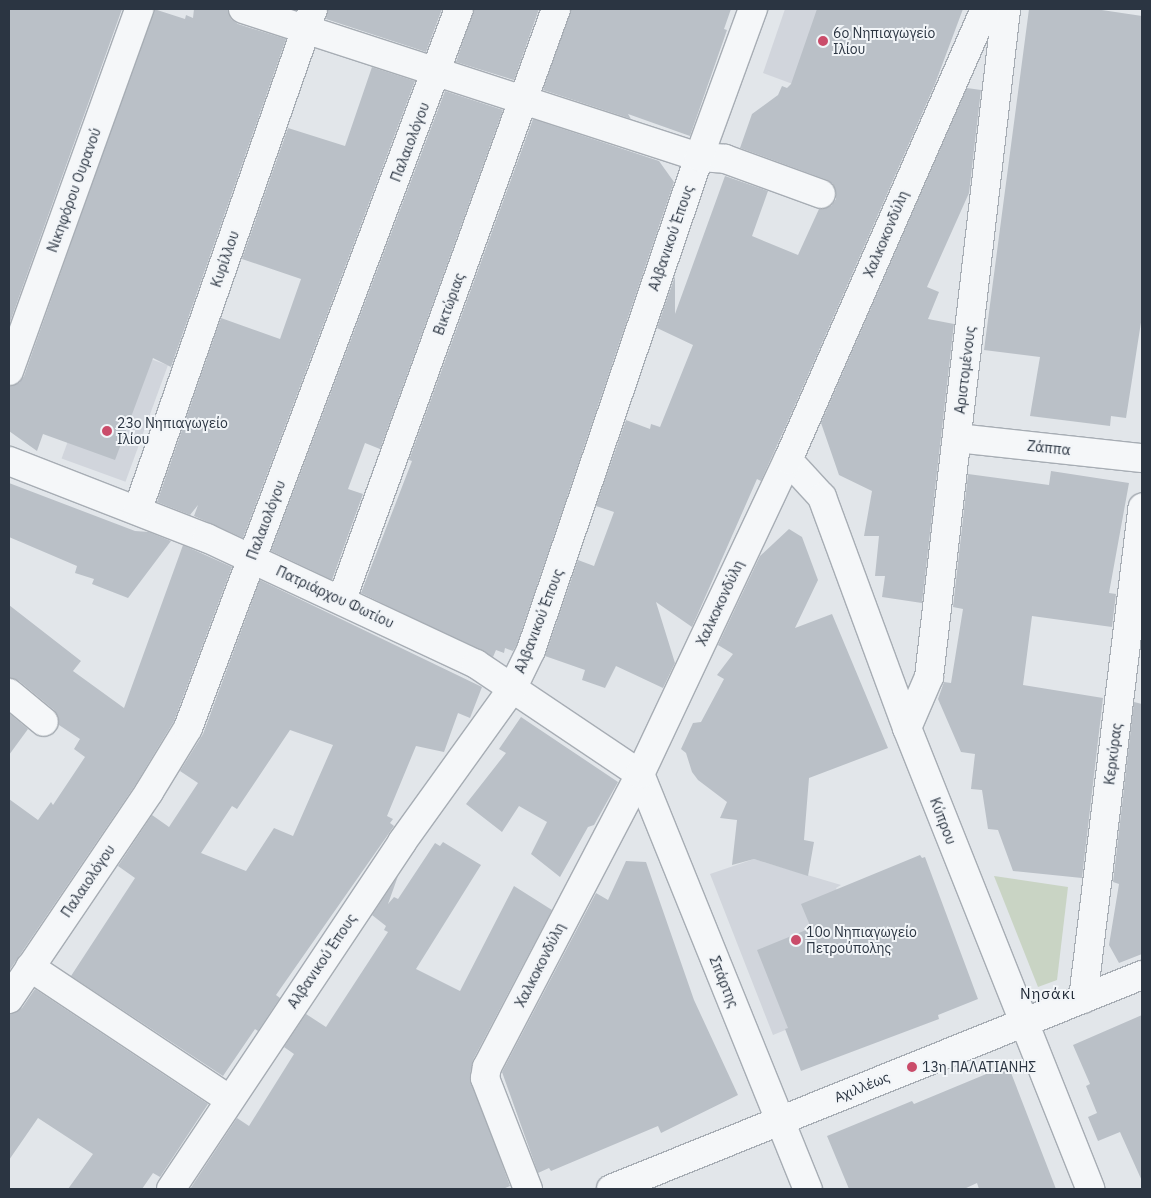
<!DOCTYPE html>
<meta charset="utf-8">
<style>
body{margin:0}
#map{position:relative;width:1151px;height:1198px;overflow:hidden;background:#e2e6ea;font-family:"IBM Plex Sans",sans-serif}
div>[style]{position:absolute}
.built>*{inset:0;background:#d1d5dc;transform-origin:0 0}
.green>*{inset:0;background:#c9d4c4}
.building>*{inset:0;background:#bac0c7}
.roads{filter:drop-shadow(1px 0 #a7adb4) drop-shadow(-1px 0 #a7adb4) drop-shadow(0 1px #a7adb4) drop-shadow(0 -1px #a7adb4)}
.minor>*{height:28px;margin:-14px;padding:0 14px;transform-origin:14px;border-radius:14px;background:#f5f7f9}
.dots>*{width:14px;height:14px;translate:-50% -50%;box-sizing:border-box;border:2px solid #f2f5f8;border-radius:50%}
span{translate:-50% -50%;white-space:nowrap;text-align:center;line-height:1.15;-webkit-text-stroke:4px #f2f5f8;paint-order:stroke}
.poi-label{font-size:14px;color:#2b3542}
.left{translate:0 -50%;text-align:left}
.street-label{font-size:14px;color:#2b3542}
.neighbourhood-label{font-size:15px;color:#1d2633;letter-spacing:1px}
.frame{position:absolute;inset:0;border:10px solid #2b3542;pointer-events:none}
</style>
<div id="map">
<div class="built">
<i style="clip-path:polygon(785px 9px,881px 9px,852px 106px,763px 73px)"></i>
<i style="left:104px;top:342px;width:68px;height:124px;rotate:20deg"></i>
<i style="clip-path:polygon(754px 859px,841px 885px,836px 888px,877px 993px,773px 1035px,710px 874px)"></i>
</div>
<div class="green">
<i style="clip-path:polygon(994px 876px,1068px 887px,1057px 980px,1038px 987px)"></i>
</div>
<div class="building">
<i style="clip-path:polygon(9px 9px,122px 9px,9px 325px)"></i>
<i style="clip-path:polygon(154px 9px,185px 19px,186px 15px,193px 18px,194px 9px,228px 9px,231px 19px,238px 24px,286px 39px,171px 367px,153px 358px,115px 460px,43px 434px,37px 451px,9px 431px,9px 386px,19px 383px,24px 376px)"></i>
<i style="clip-path:polygon(328px 9px,442px 9px,426px 52px,326px 19px)"></i>
<i style="clip-path:polygon(474px 9px,539px 9px,514px 80px,456px 62px)"></i>
<i style="clip-path:polygon(571px 9px,731px 9px,724px 29px,727px 30px,690px 136px,628px 114px,631px 119px,543px 90px)"></i>
<i style="clip-path:polygon(817px 9px,963px 9px,935px 84px,788px 421px,761px 481px,757px 479px,692px 627px,656px 602px,675px 663px,663px 688px,616px 666px,605px 688px,582px 680px,585px 670px,545px 656px,578px 560px,594px 566px,614px 512px,596px 506px,626px 420px,650px 429px,651px 424px,660px 427px,693px 345px,657px 328px,675px 276px,675px 314px,725px 176px,768px 191px,752px 236px,798px 255px,819px 209px,831px 206px,836px 199px,833px 184px,827px 180px,740px 148px,752px 114px,778px 95px,782px 86px,787px 88px,791px 84px)"></i>
<i style="clip-path:polygon(1029px 9px,1095px 9px,1142px 16px,1142px 316px,1126px 418px,1111px 416px,1110px 426px,1030px 416px,1040px 357px,984px 350px)"></i>
<i style="clip-path:polygon(372px 67px,415px 81px,243px 538px,194px 516px,198px 505px,190px 515px,157px 502px,221px 318px,280px 339px,301px 279px,242px 259px,288px 128px,345px 146px)"></i>
<i style="clip-path:polygon(967px 88px,981px 90px,969px 193px,927px 287px,939px 292px,928px 319px,954px 324px,922px 603px,882px 597px,885px 576px,875px 576px,879px 536px,864px 536px,872px 491px,839px 475px,821px 423px)"></i>
<i style="clip-path:polygon(445px 91px,503px 110px,380px 449px,365px 443px,348px 489px,363px 494px,332px 580px,271px 551px)"></i>
<i style="clip-path:polygon(533px 119px,659px 161px,674px 182px,517px 644px,513px 651px,505px 648px,504px 653px,496px 650px,493px 657px,361px 593px,412px 461px,409px 460px)"></i>
<i style="clip-path:polygon(1051px 471px,1129px 483px,1109px 593px,1116px 594px,1112px 627px,1032px 616px,1023px 685px,1103px 698px,1082px 878px,1013px 871px,998px 830px,988px 829px,982px 790px,971px 789px,975px 754px,961px 752px,938px 699px,944px 682px,951px 683px,963px 609px,953px 607px,968px 474px,1049px 485px)"></i>
<i style="clip-path:polygon(9px 483px,135px 531px,149px 532px,171px 541px,128px 598px,92px 584px,94px 579px,75px 573px,77px 566px,9px 537px)"></i>
<i style="clip-path:polygon(789px 529px,802px 537px,818px 580px,795px 628px,832px 614px,888px 748px,809px 778px,804px 840px,814px 842px,808px 876px,754px 859px,732px 865px,737px 820px,720px 818px,727px 802px,698px 780px,692px 772px,686px 753px,681px 749px,693px 723px,701px 722px,724px 679px,717px 675px,733px 654px,718px 645px,760px 556px)"></i>
<i style="clip-path:polygon(183px 545px,232px 567px,174px 721px,136px 784px,9px 971px,9px 799px,38px 820px,51px 802px,53px 805px,85px 757px,74px 749px,80px 739px,59px 725px,54px 710px,19px 681px,9px 678px,9px 605px,81px 661px,73px 671px,124px 708px)"></i>
<i style="clip-path:polygon(evenodd,260px 580px,482px 687px,470px 718px,458px 713px,444px 752px,416px 746px,387px 816px,393px 819px,390px 823px,394px 826px,276px 995px,280px 998px,258px 1031px,255px 1029px,223px 1076px,71px 976px,135px 878px,118px 866px,152px 815px,169px 827px,198px 783px,180px 771px,203px 734px,260px 580px,290px 730px,333px 745px,293px 836px,274px 828px,246px 871px,201px 853px,232px 806px,237px 809px,290px 730px)"></i>
<i style="clip-path:polygon(1134px 702px,1142px 704px,1142px 954px,1119px 963px,1109px 945px,1119px 884px,1113px 882px)"></i>
<i style="clip-path:polygon(9px 713px,28px 729px,9px 755px)"></i>
<i style="clip-path:polygon(521px 717px,618px 782px,594px 825px,588px 827px,560px 877px,531px 854px,547px 822px,519px 806px,502px 832px,466px 804px,506px 753px,499px 749px)"></i>
<i style="clip-path:polygon(443px 842px,481px 865px,416px 969px,460px 991px,514px 886px,552px 910px,473px 1060px,470px 1075px,510px 1186px,503px 1189px,190px 1189px,237px 1118px,249px 1126px,294px 1054px,284px 1047px,306px 1014px,326px 1027px,388px 932px,384px 930px,386px 926px,372px 915px,398px 876px,388px 904px,394px 897px,398px 899px,435px 843px,440px 846px)"></i>
<i style="clip-path:polygon(920px 855px,922px 858px,925px 857px,978px 999px,938px 1015px,939px 1019px,801px 1071px,785px 1029px,788px 1028px,757px 950px,811px 928px,801px 904px)"></i>
<i style="clip-path:polygon(626px 861px,646px 862px,694px 1000px,738px 1095px,661px 1133px,658px 1126px,551px 1171px,549px 1168px,538px 1173px,502px 1072px,596px 893px,608px 900px)"></i>
<i style="clip-path:polygon(35px 989px,208px 1104px,160px 1177px,153px 1173px,142px 1189px,68px 1189px,93px 1154px,38px 1118px,9px 1160px,9px 1014px,22px 1008px)"></i>
<i style="clip-path:polygon(1142px 1015px,1142px 1181px,1120px 1132px,1098px 1141px,1088px 1117px,1097px 1113px,1086px 1086px,1090px 1084px,1073px 1045px)"></i>
<i style="clip-path:polygon(1008px 1065px,1056px 1189px,979px 1189px,977px 1183px,964px 1189px,849px 1189px,827px 1136px,912px 1101px,914px 1104px)"></i>
</div>
<div class="roads">
<div class="minor">
<i style="left:243px;top:9px;width:479px;rotate:18deg"></i>
<i style="left:699px;top:157px;width:26px;rotate:4deg"></i>
<i style="left:725px;top:159px;width:102px;rotate:20deg"></i>
<i style="left:9px;top:371px;width:385px;rotate:-70.2deg"></i>
<i style="left:957px;top:438px;width:186px;rotate:6.2deg"></i>
<i style="left:788px;top:460px;width:50px;rotate:47.4deg"></i>
<i style="left:822px;top:497px;width:246px;rotate:69.8deg"></i>
<i style="left:907px;top:728px;width:496px;rotate:68.3deg"></i>
<i style="left:9px;top:461px;width:212px;rotate:21.3deg"></i>
<i style="left:207px;top:538px;width:297px;rotate:25.1deg"></i>
<i style="left:476px;top:664px;width:197px;rotate:33.9deg"></i>
<i style="left:640px;top:774px;width:448px;rotate:68deg"></i>
<i style="left:138px;top:509px;width:530px;rotate:-70.71deg"></i>
<i style="left:342px;top:599px;width:628px;rotate:-70.06deg"></i>
<i style="left:9px;top:693px;width:45px;rotate:39.6deg"></i>
<i style="left:907px;top:728px;width:56px;rotate:-66.7deg"></i>
<i style="left:929px;top:677px;width:672px;rotate:-83.42deg"></i>
<i style="left:30px;top:967px;width:240px;rotate:33.6deg"></i>
<i style="left:9px;top:999px;width:250px;rotate:-55.9deg"></i>
<i style="left:149px;top:792px;width:75px;rotate:-58.6deg"></i>
<i style="left:188px;top:728px;width:768px;rotate:-69.35deg"></i>
<i style="left:1083px;top:999px;width:495px;rotate:-83.1deg"></i>
<i style="left:171px;top:1189px;width:417px;rotate:-56.3deg"></i>
<i style="left:402px;top:842px;width:188px;rotate:-54.3deg"></i>
<i style="left:512px;top:689px;width:43px;rotate:-64deg"></i>
<i style="left:531px;top:650px;width:521px;rotate:-71.18deg"></i>
<i style="left:699px;top:157px;width:158px;rotate:-70deg"></i>
<i style="left:528px;top:1189px;width:119px;rotate:-111.2deg"></i>
<i style="left:485px;top:1078px;width:11px;rotate:-80deg"></i>
<i style="left:487px;top:1067px;width:331px;rotate:-62.4deg"></i>
<i style="left:640px;top:774px;width:347px;rotate:-64.8deg"></i>
<i style="left:788px;top:460px;width:492px;rotate:-66.4deg"></i>
<i style="left:611px;top:1189px;width:573px;rotate:-21.95deg"></i>
</div>
</div>
<div class="dots">
<i style="left:823px;top:41px;background:#ca4c6a"></i>
<i style="left:107px;top:431px;background:#ca4c6a"></i>
<i style="left:796px;top:940px;background:#ca4c6a"></i>
<i style="left:912px;top:1067px;background:#ca4c6a"></i>
</div>
<div class="poi-label">
<span class="left" style="left:833px;top:41px">6ο Νηπιαγωγείο<br>Ιλίου</span>
<span class="left" style="left:117px;top:431px">23ο Νηπιαγωγείο<br>Ιλίου</span>
<span class="left" style="left:806px;top:940px">10ο Νηπιαγωγείο<br>Πετρούπολης</span>
<span class="left" style="left:922px;top:1067px">13η ΠΑΛΑΤΙΑΝΗΣ</span>
</div>
<div class="street-label">
<span style="left:410px;top:142px;rotate:-69deg">Παλαιολόγου</span>
<span style="left:74px;top:190px;rotate:-70deg">Νικηφόρου Ουρανού</span>
<span style="left:886px;top:234px;rotate:-67deg">Χαλκοκονδύλη</span>
<span style="left:671px;top:238px;rotate:-71deg">Αλβανικού Έπους</span>
<span style="left:225px;top:259px;rotate:-71deg">Κυρίλλου</span>
<span style="left:449px;top:304px;rotate:-70deg">Βικτώριας</span>
<span style="left:965px;top:370px;rotate:-83deg">Αριστομένους</span>
<span style="left:1049px;top:448px;rotate:6deg">Ζάππα</span>
<span style="left:266px;top:520px;rotate:-69deg">Παλαιολόγου</span>
<span style="left:335px;top:597px;rotate:25deg">Πατριάρχου Φωτίου</span>
<span style="left:720px;top:603px;rotate:-65deg">Χαλκοκονδύλη</span>
<span style="left:539px;top:621px;rotate:-69deg">Αλβανικού Έπους</span>
<span style="left:1113px;top:754px;rotate:-83deg">Κερκύρας</span>
<span style="left:943px;top:821px;rotate:69deg">Κύπρου</span>
<span style="left:88px;top:881px;rotate:-56deg">Παλαιολόγου</span>
<span style="left:322px;top:961px;rotate:-56deg">Αλβανικού Έπους</span>
<span style="left:540px;top:965px;rotate:-63deg">Χαλκοκονδύλη</span>
<span style="left:724px;top:982px;rotate:68deg">Σπάρτης</span>
<span style="left:862px;top:1087px;rotate:-22deg">Αχιλλέως</span>
</div>
<div class="neighbourhood-label">
<span style="left:1048px;top:994px">Νησάκι</span>
</div>
<div class="frame"></div>
</div>
